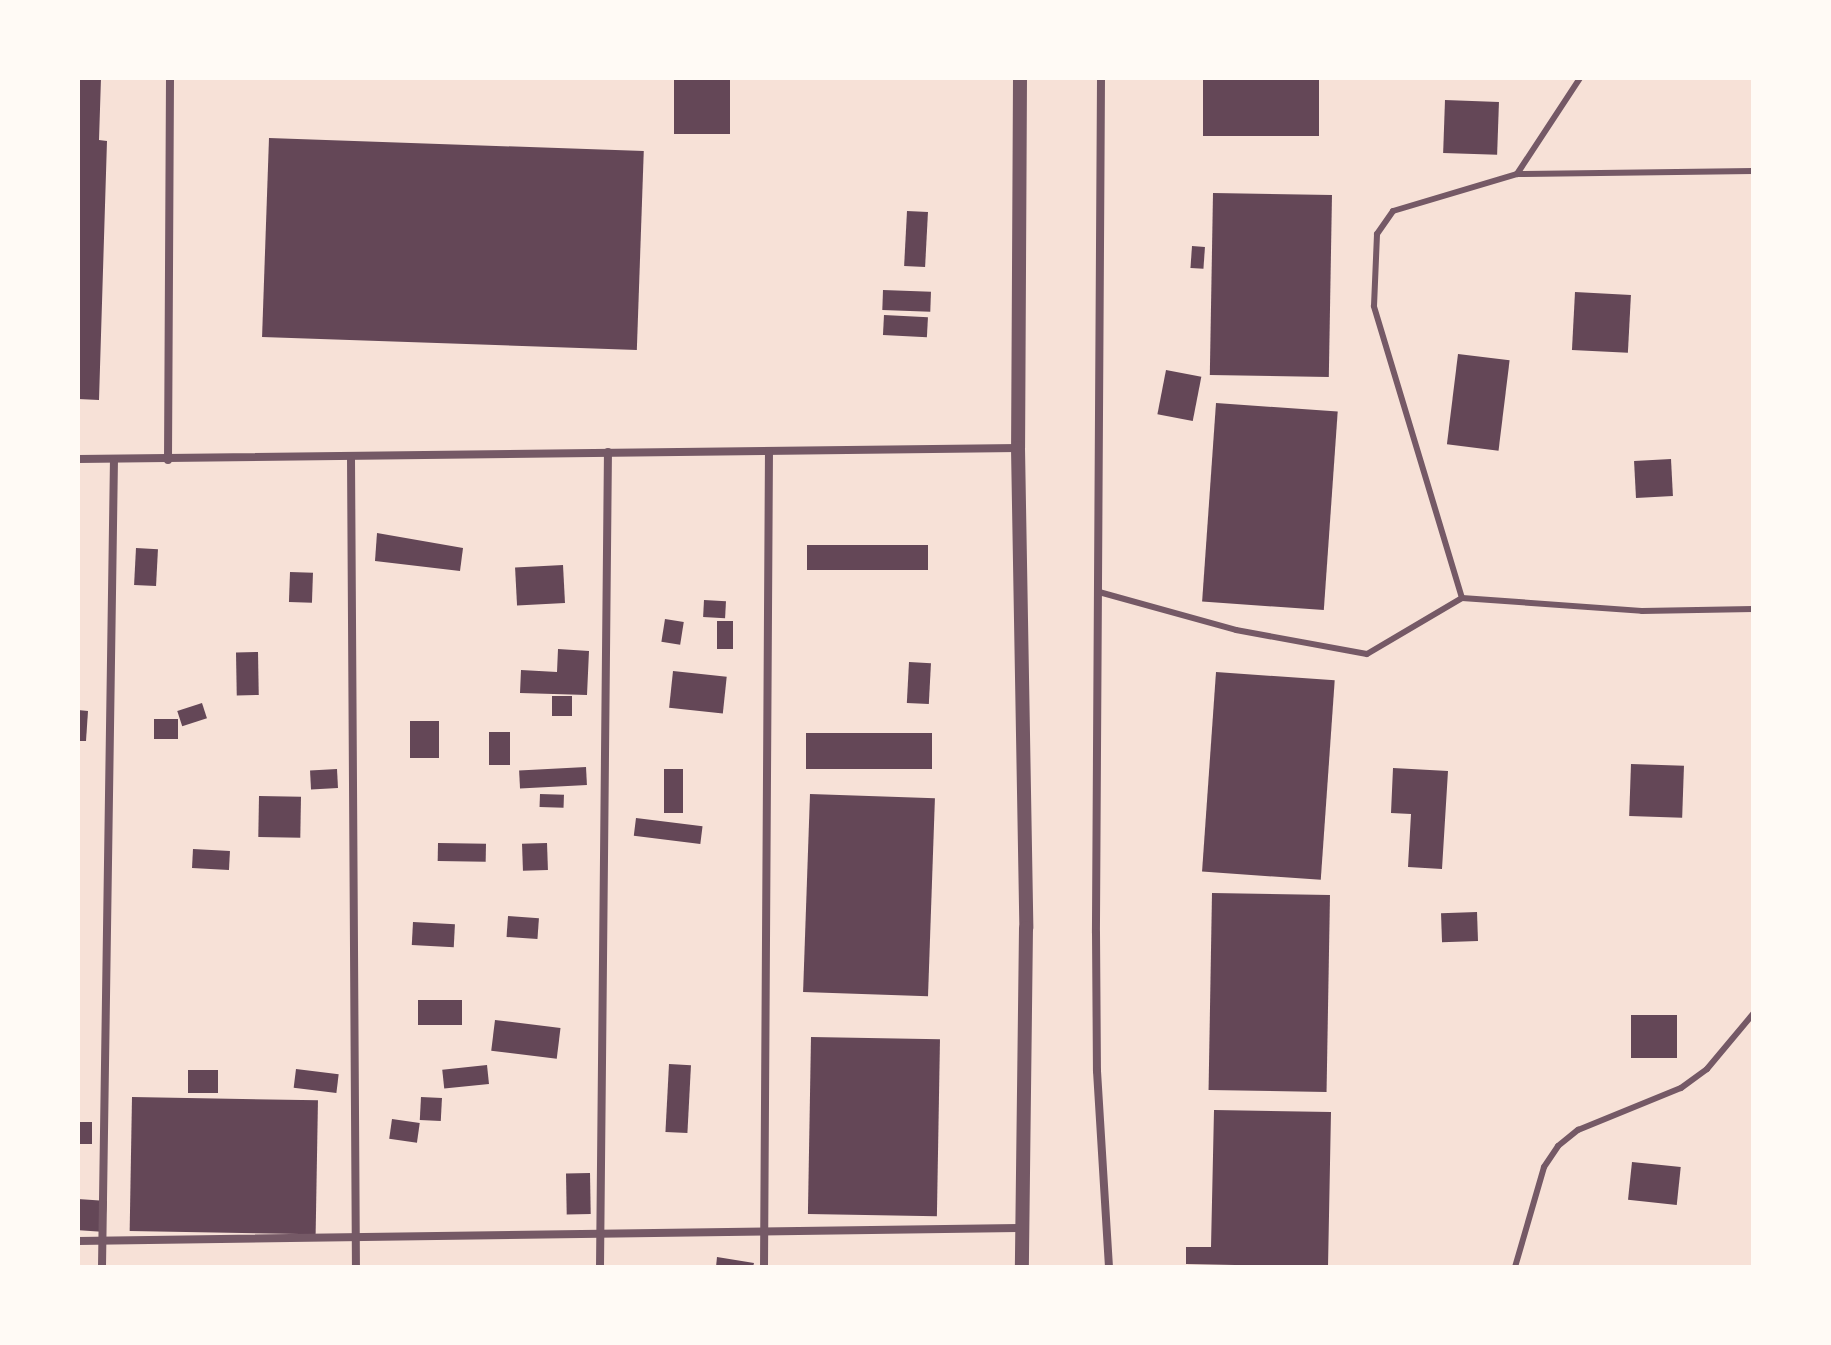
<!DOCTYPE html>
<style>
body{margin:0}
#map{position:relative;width:1831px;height:1345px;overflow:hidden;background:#f7e1d7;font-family:Literata,serif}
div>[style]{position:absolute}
.building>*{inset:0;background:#644757;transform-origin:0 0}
.service>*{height:6px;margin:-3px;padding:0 3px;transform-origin:3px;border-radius:3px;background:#755966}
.minor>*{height:8px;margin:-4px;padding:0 4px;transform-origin:4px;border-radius:4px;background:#755966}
.tertiary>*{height:14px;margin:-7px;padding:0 7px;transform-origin:7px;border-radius:7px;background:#755966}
span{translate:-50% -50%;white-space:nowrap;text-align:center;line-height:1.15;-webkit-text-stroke:8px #fffaf5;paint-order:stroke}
.frame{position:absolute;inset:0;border:80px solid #fffaf5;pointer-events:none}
</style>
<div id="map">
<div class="building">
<i style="clip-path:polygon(78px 78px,101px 78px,99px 140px,107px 141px,99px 400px,78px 399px)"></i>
<i style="left:674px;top:78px;width:56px;height:56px"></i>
<i style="left:1203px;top:78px;width:116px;height:58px"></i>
<i style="left:1445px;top:100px;width:54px;height:53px;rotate:2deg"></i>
<i style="left:269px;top:138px;width:375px;height:199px;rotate:2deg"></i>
<i style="left:1213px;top:193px;width:119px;height:182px;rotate:1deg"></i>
<i style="left:907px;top:211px;width:21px;height:55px;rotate:3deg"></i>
<i style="left:1192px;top:246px;width:13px;height:22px;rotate:4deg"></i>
<i style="left:883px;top:290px;width:48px;height:20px;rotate:2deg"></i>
<i style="left:1575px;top:292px;width:56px;height:58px;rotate:3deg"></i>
<i style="left:884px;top:315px;width:44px;height:20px;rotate:3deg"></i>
<i style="left:1458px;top:354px;width:52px;height:91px;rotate:7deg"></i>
<i style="left:1166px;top:370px;width:36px;height:45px;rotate:11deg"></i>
<i style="left:1216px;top:403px;width:122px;height:199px;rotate:4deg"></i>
<i style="left:1671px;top:459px;width:37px;height:37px;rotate:87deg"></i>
<i style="clip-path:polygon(377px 533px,463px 548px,460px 571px,375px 561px)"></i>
<i style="left:928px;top:545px;width:25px;height:121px;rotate:90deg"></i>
<i style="left:136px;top:548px;width:22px;height:37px;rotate:3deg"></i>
<i style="left:563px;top:565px;width:38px;height:48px;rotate:87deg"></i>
<i style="left:290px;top:572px;width:23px;height:30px;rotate:2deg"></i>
<i style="left:704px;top:600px;width:22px;height:17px;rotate:3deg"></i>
<i style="left:665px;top:619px;width:19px;height:23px;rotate:9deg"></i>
<i style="left:717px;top:621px;width:16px;height:28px"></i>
<i style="clip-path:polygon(558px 649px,589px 651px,587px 695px,520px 693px,521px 670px,557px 672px)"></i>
<i style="left:258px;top:652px;width:43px;height:22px;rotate:89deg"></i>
<i style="left:909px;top:662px;width:22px;height:41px;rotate:3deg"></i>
<i style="left:673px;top:671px;width:54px;height:37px;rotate:6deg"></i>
<i style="left:1216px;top:672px;width:119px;height:200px;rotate:4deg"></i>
<i style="left:572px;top:696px;width:20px;height:20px;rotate:90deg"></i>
<i style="left:202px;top:703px;width:16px;height:26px;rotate:72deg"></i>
<i style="clip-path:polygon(78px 710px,88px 711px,86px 741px,78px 741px)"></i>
<i style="left:178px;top:719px;width:20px;height:24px;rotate:90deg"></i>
<i style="left:410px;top:721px;width:29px;height:37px"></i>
<i style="left:489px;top:732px;width:21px;height:33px"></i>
<i style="left:932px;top:733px;width:36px;height:126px;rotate:90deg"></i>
<i style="left:1631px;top:764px;width:53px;height:52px;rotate:2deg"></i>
<i style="left:586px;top:767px;width:18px;height:67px;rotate:87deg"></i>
<i style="clip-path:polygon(1393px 768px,1448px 771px,1442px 869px,1408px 867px,1411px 814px,1391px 813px)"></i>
<i style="left:337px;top:769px;width:19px;height:27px;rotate:87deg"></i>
<i style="left:664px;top:769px;width:19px;height:44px"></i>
<i style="left:540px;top:794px;width:24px;height:13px;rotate:2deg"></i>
<i style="left:810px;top:794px;width:125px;height:198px;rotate:2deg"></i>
<i style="left:259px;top:796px;width:42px;height:41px;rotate:1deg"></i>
<i style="left:636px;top:818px;width:67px;height:18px;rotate:7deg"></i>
<i style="left:438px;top:843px;width:48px;height:18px;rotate:1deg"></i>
<i style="left:547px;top:843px;width:27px;height:25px;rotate:88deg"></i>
<i style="left:193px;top:849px;width:37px;height:19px;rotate:3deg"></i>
<i style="left:1212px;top:893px;width:118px;height:197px;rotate:1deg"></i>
<i style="left:1477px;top:912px;width:29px;height:36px;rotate:88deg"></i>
<i style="left:508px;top:916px;width:31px;height:21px;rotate:4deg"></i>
<i style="left:413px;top:922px;width:42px;height:23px;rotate:3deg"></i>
<i style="left:418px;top:1000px;width:44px;height:25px"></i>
<i style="left:1631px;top:1015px;width:46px;height:43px"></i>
<i style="left:495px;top:1020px;width:66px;height:31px;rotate:7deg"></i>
<i style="left:811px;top:1037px;width:129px;height:177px;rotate:1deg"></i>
<i style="left:669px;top:1064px;width:22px;height:68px;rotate:3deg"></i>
<i style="left:487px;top:1065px;width:19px;height:45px;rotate:84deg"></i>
<i style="left:296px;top:1069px;width:43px;height:19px;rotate:7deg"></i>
<i style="left:188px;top:1070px;width:30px;height:23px"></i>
<i style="left:132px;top:1097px;width:186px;height:134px;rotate:1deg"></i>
<i style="left:421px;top:1097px;width:21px;height:23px;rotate:3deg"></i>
<i style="clip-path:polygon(1214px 1110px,1331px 1112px,1328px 1267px,1186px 1264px,1186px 1247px,1211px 1247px)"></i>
<i style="left:392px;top:1119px;width:28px;height:20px;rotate:8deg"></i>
<i style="left:78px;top:1122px;width:14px;height:22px"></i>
<i style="left:1632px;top:1162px;width:49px;height:38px;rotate:6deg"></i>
<i style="left:590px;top:1173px;width:41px;height:24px;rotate:89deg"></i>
<i style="left:78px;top:1199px;width:29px;height:31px;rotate:4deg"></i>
<i style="clip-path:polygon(717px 1257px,754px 1263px,753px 1267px,716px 1267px)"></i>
</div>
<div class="service">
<i style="left:1517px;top:174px;width:115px;rotate:-56.7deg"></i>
<i style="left:1099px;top:592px;width:142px;rotate:15.5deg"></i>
<i style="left:1236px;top:630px;width:133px;rotate:10.4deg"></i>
<i style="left:1367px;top:654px;width:110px;rotate:-30.5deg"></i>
<i style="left:1462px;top:598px;width:180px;rotate:4.1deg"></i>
<i style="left:1642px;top:611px;width:111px;rotate:-1deg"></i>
<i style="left:1462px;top:598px;width:305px;rotate:-106.8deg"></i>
<i style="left:1374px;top:306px;width:72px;rotate:-87.6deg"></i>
<i style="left:1377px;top:234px;width:28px;rotate:-55deg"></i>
<i style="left:1393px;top:211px;width:129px;rotate:-16.6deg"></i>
<i style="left:1517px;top:174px;width:236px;rotate:-0.7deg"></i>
<i style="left:1515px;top:1267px;width:104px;rotate:-73.8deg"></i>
<i style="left:1544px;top:1167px;width:25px;rotate:-56deg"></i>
<i style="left:1558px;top:1146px;width:26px;rotate:-39deg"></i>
<i style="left:1578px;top:1130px;width:111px;rotate:-22.2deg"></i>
<i style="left:1681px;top:1088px;width:32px;rotate:-36deg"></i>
<i style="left:1707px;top:1069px;width:72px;rotate:-50.1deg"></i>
</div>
<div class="minor">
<i style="left:1101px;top:78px;width:855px;rotate:90.34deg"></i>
<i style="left:1096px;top:933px;width:138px;rotate:89.6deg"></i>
<i style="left:1097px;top:1071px;width:196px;rotate:86.5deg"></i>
<i style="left:351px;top:457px;width:810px;rotate:89.65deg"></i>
<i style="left:78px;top:459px;width:940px;rotate:-0.67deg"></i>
<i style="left:168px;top:460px;width:382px;rotate:-89.7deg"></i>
<i style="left:78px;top:1241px;width:944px;rotate:-0.79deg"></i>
<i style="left:102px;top:1267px;width:807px;rotate:-89.15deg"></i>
<i style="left:600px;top:1267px;width:815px;rotate:-89.44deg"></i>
<i style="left:764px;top:1267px;width:816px;rotate:-89.65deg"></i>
</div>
<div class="tertiary">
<i style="left:1020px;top:78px;width:370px;rotate:90.3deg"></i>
<i style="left:1018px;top:448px;width:480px;rotate:89deg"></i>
<i style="left:1026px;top:928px;width:339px;rotate:90.7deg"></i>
</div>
<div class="frame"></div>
</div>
